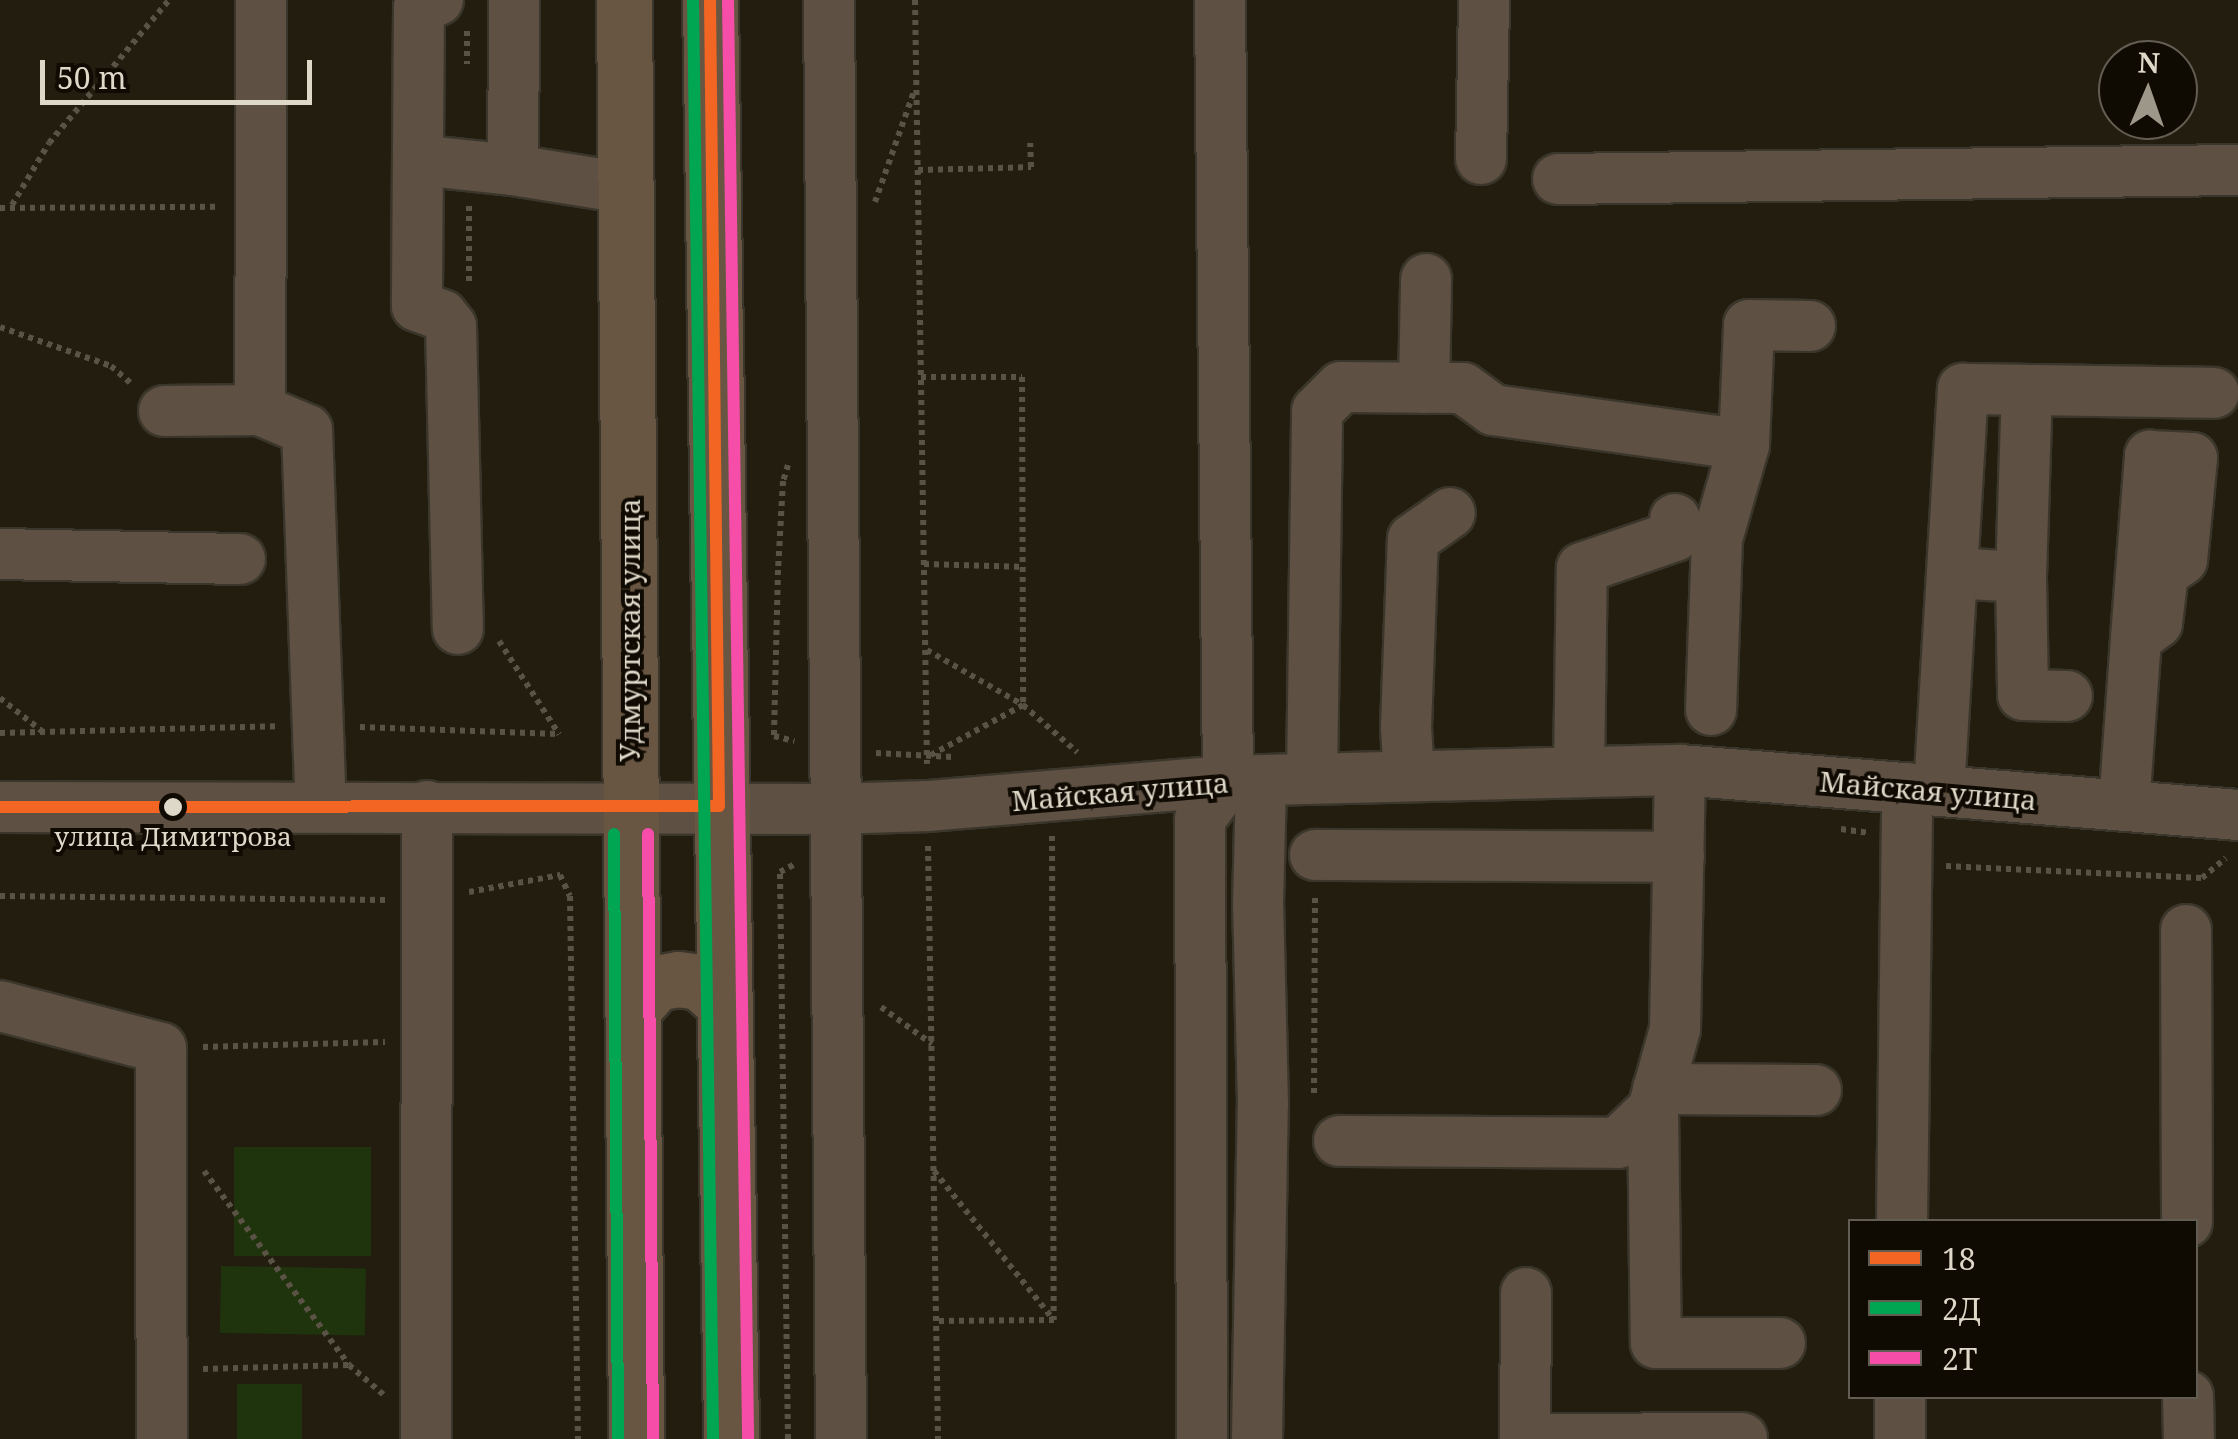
<!DOCTYPE html>
<meta charset="utf-8">
<style>
body{margin:0}
#map{position:relative;width:2238px;height:1439px;overflow:hidden;background:#221d0f;font-family:"Noto Serif",serif}
div>[style]{position:absolute}
.green>*{inset:0;background:#1f330d;transform-origin:0 0}
.path>*{height:6px;margin-top:-3px;transform-origin:0;background:repeating-linear-gradient(90deg,#5b5246 0 5px,transparent 0 10px)}
.roads{filter:drop-shadow(2px 0 #3b362b) drop-shadow(-2px 0 #3b362b) drop-shadow(0 2px #3b362b) drop-shadow(0 -2px #3b362b)}
.minor>*{height:50px;margin:-25px;padding:0 25px;transform-origin:25px;border-radius:25px;background:#5e5043}
.major>*{height:55px;margin:-27.5px;padding:0 27.5px;transform-origin:27.5px;border-radius:27.5px;background:#695642}
.bus-1>*{height:12px;margin:-6px;padding:0 6px;transform-origin:6px;border-radius:6px;background:#f26522}
.bus-2>*{height:12px;margin:-6px;padding:0 6px;transform-origin:6px;border-radius:6px;background:#00a651}
.bus-3>*{height:12px;margin:-6px;padding:0 6px;transform-origin:6px;border-radius:6px;background:#f54da8}
.dots>*{width:28px;height:28px;translate:-50% -50%;box-sizing:border-box;border:5px solid #0f0b03;border-radius:50%}
span{translate:-50% -50%;white-space:nowrap;text-align:center;line-height:1.15;-webkit-text-stroke:8px #0f0b03;paint-order:stroke}
.bus-label{font-size:26px;color:#ded8c9}
.street-label{font-size:28px;color:#ded8c9}
.legend{position:absolute;left:1848px;top:1219px;width:350px;height:180px;box-sizing:border-box;background:#0f0b03;border:2px solid #625d52;margin:0;padding:12px 18px;list-style:none;font-size:30px;color:#ded8c9}
.legend li{display:flex;align-items:center;gap:20px;height:50px}
.legend b{width:50px;border:2px solid #625d52}
.north{position:absolute;left:2098px;top:40px;width:100px;height:100px;box-sizing:border-box;background:#0f0b03;border:2px solid #625d52;border-radius:50%;rotate:2deg;font-size:28px;font-weight:700;line-height:40px;text-align:center;color:#ded8c9}
.north::after{content:'';display:block;margin:auto;width:35px;height:45px;background:#9c9788;clip-path:polygon(50% 0,100% 100%,50% 72%,0 100%)}
.scale{position:absolute;left:40px;top:60px;width:272px;height:45px;box-sizing:border-box;border:5px solid #ded8c9;border-top:0;padding-left:12px;font-size:30px;line-height:35px;white-space:nowrap;color:#ded8c9;-webkit-text-stroke:8px #0f0b03;paint-order:stroke}
</style>
<div id="map">
<div class="green">
<i style="left:234px;top:1147px;width:137px;height:109px"></i>
<i style="left:221px;top:1266px;width:145px;height:67px;rotate:1deg"></i>
<i style="left:237px;top:1384px;width:65px;height:55px"></i>
</div>
<div class="path">
<i style="left:915px;top:0;width:764px;rotate:89.1deg"></i>
<i style="left:467px;top:31px;width:33px;rotate:90deg"></i>
<i style="left:918px;top:170px;width:113px;rotate:-1.5deg"></i>
<i style="left:1031px;top:167px;width:24px;rotate:-92deg"></i>
<i style="left:875px;top:202px;width:118px;rotate:-70.6deg"></i>
<i style="left:12px;top:205px;width:72px;rotate:-59.2deg"></i>
<i style="left:49px;top:143px;width:187px;rotate:-50deg"></i>
<i style="left:469px;top:206px;width:78px;rotate:90deg"></i>
<i style="left:0;top:208px;width:219px;rotate:-0.3deg"></i>
<i style="left:0;top:327px;width:118px;rotate:19.4deg"></i>
<i style="left:111px;top:366px;width:28px;rotate:41deg"></i>
<i style="left:921px;top:377px;width:101px"></i>
<i style="left:1022px;top:377px;width:328px;rotate:89.8deg"></i>
<i style="left:1023px;top:705px;width:105px;rotate:151.5deg"></i>
<i style="left:788px;top:465px;width:17px;rotate:107deg"></i>
<i style="left:783px;top:481px;width:89px;rotate:93.2deg"></i>
<i style="left:778px;top:570px;width:166px;rotate:91.4deg"></i>
<i style="left:774px;top:736px;width:21px;rotate:14deg"></i>
<i style="left:924px;top:564px;width:99px;rotate:1.7deg"></i>
<i style="left:499px;top:641px;width:111px;rotate:57.2deg"></i>
<i style="left:927px;top:650px;width:111px;rotate:29.8deg"></i>
<i style="left:1023px;top:705px;width:72px;rotate:41deg"></i>
<i style="left:0;top:698px;width:53px;rotate:38.2deg"></i>
<i style="left:360px;top:727px;width:198px;rotate:2deg"></i>
<i style="left:0;top:733px;width:278px;rotate:-1.4deg"></i>
<i style="left:876px;top:753px;width:77px;rotate:3deg"></i>
<i style="left:1841px;top:829px;width:27px;rotate:8deg"></i>
<i style="left:1052px;top:836px;width:484px;rotate:89.8deg"></i>
<i style="left:928px;top:846px;width:593px;rotate:89.03deg"></i>
<i style="left:1946px;top:866px;width:256px;rotate:2.7deg"></i>
<i style="left:2202px;top:878px;width:31px;rotate:-40deg"></i>
<i style="left:469px;top:892px;width:93px;rotate:-10.6deg"></i>
<i style="left:560px;top:875px;width:23px;rotate:65deg"></i>
<i style="left:570px;top:896px;width:543px;rotate:89.16deg"></i>
<i style="left:0;top:896px;width:387px;rotate:0.6deg"></i>
<i style="left:881px;top:1007px;width:63px;rotate:36deg"></i>
<i style="left:203px;top:1047px;width:182px;rotate:-1.6deg"></i>
<i style="left:1314px;top:1093px;width:198px;rotate:-89.7deg"></i>
<i style="left:204px;top:1171px;width:242px;rotate:53.2deg"></i>
<i style="left:934px;top:1171px;width:191px;rotate:51.2deg"></i>
<i style="left:1054px;top:1320px;width:118px;rotate:179.5deg"></i>
<i style="left:203px;top:1369px;width:146px;rotate:-1.6deg"></i>
<i style="left:349px;top:1365px;width:46px;rotate:40.6deg"></i>
<i style="left:788px;top:1439px;width:567px;rotate:-90.81deg"></i>
<i style="left:780px;top:872px;width:17px;rotate:-28deg"></i>
</div>
<div class="roads">
<div class="minor">
<i style="left:261px;top:0;width:410px;rotate:90.1deg"></i>
<i style="left:260px;top:410px;width:51px;rotate:23.1deg"></i>
<i style="left:307px;top:430px;width:375px;rotate:87.9deg"></i>
<i style="left:438px;top:0;width:20px;rotate:160deg"></i>
<i style="left:419px;top:7px;width:299px;rotate:90.4deg"></i>
<i style="left:417px;top:306px;width:27px;rotate:20deg"></i>
<i style="left:442px;top:315px;width:14px;rotate:51deg"></i>
<i style="left:451px;top:326px;width:303px;rotate:88.7deg"></i>
<i style="left:514px;top:0;width:170px;rotate:90.3deg"></i>
<i style="left:513px;top:170px;width:114px;rotate:9.1deg"></i>
<i style="left:829px;top:0;width:1439px;rotate:89.52deg"></i>
<i style="left:1481px;top:159px;width:159px;rotate:-88.9deg"></i>
<i style="left:418px;top:160px;width:96px;rotate:6deg"></i>
<i style="left:1558px;top:179px;width:680px;rotate:-0.76deg"></i>
<i style="left:1424px;top:388px;width:109px;rotate:-88.9deg"></i>
<i style="left:164px;top:411px;width:96px;rotate:-0.6deg"></i>
<i style="left:1744px;top:445px;width:120px;rotate:-87.6deg"></i>
<i style="left:1749px;top:325px;width:61px;rotate:0.9deg"></i>
<i style="left:0;top:554px;width:240px;rotate:1.2deg"></i>
<i style="left:1953px;top:573px;width:68px;rotate:3.4deg"></i>
<i style="left:2021px;top:577px;width:187px;rotate:-88.2deg"></i>
<i style="left:2021px;top:577px;width:118px;rotate:89deg"></i>
<i style="left:2023px;top:695px;width:44px;rotate:1.3deg"></i>
<i style="left:1579px;top:772px;width:204px;rotate:-89.2deg"></i>
<i style="left:1582px;top:568px;width:98px;rotate:-19deg"></i>
<i style="left:1675px;top:536px;width:17px;rotate:-90deg"></i>
<i style="left:1409px;top:775px;width:48px;rotate:-93.6deg"></i>
<i style="left:1406px;top:727px;width:188px;rotate:-87.9deg"></i>
<i style="left:1413px;top:539px;width:45px;rotate:-35.1deg"></i>
<i style="left:1312px;top:778px;width:367px;rotate:-89.2deg"></i>
<i style="left:1317px;top:411px;width:34px;rotate:-45deg"></i>
<i style="left:1341px;top:387px;width:122px;rotate:0.5deg"></i>
<i style="left:1463px;top:388px;width:37px;rotate:36deg"></i>
<i style="left:1493px;top:410px;width:253px;rotate:7.9deg"></i>
<i style="left:1744px;top:445px;width:98px;rotate:106deg"></i>
<i style="left:1717px;top:539px;width:171px;rotate:92deg"></i>
<i style="left:1939px;top:791px;width:403px;rotate:-86.6deg"></i>
<i style="left:1963px;top:389px;width:251px;rotate:0.9deg"></i>
<i style="left:2124px;top:806px;width:168px;rotate:-85.9deg"></i>
<i style="left:2136px;top:638px;width:183px;rotate:-85.6deg"></i>
<i style="left:2150px;top:456px;width:42px;rotate:2.7deg"></i>
<i style="left:2192px;top:458px;width:102px;rotate:95.6deg"></i>
<i style="left:2182px;top:560px;width:23px;rotate:146deg"></i>
<i style="left:2163px;top:573px;width:50px;rotate:96.8deg"></i>
<i style="left:2157px;top:623px;width:26px;rotate:144deg"></i>
<i style="left:0;top:807px;width:833px;rotate:0.14deg"></i>
<i style="left:833px;top:809px;width:95px;rotate:-1.8deg"></i>
<i style="left:928px;top:806px;width:301px;rotate:-4.8deg"></i>
<i style="left:1228px;top:781px;width:452px;rotate:-1.4deg"></i>
<i style="left:1680px;top:770px;width:560px;rotate:4.61deg"></i>
<i style="left:1315px;top:855px;width:364px;rotate:0.3deg"></i>
<i style="left:2186px;top:930px;width:292px;rotate:89.8deg"></i>
<i style="left:0;top:1006px;width:166px;rotate:14.6deg"></i>
<i style="left:161px;top:1048px;width:391px;rotate:89.9deg"></i>
<i style="left:1658px;top:1089px;width:158px;rotate:0.4deg"></i>
<i style="left:1653px;top:1109px;width:234px;rotate:89.3deg"></i>
<i style="left:1656px;top:1343px;width:124px"></i>
<i style="left:1339px;top:1141px;width:279px;rotate:0.4deg"></i>
<i style="left:1618px;top:1143px;width:49px;rotate:-44.2deg"></i>
<i style="left:1653px;top:1109px;width:83px;rotate:-74.6deg"></i>
<i style="left:1675px;top:1029px;width:259px;rotate:-88.9deg"></i>
<i style="left:1902px;top:1222px;width:434px;rotate:-89.3deg"></i>
<i style="left:2188px;top:1396px;width:43px;rotate:88.7deg"></i>
<i style="left:426px;top:1439px;width:633px;rotate:-89.91deg"></i>
<i style="left:1202px;top:1439px;width:620px;rotate:-90.18deg"></i>
<i style="left:1200px;top:819px;width:47px;rotate:-53.6deg"></i>
<i style="left:1228px;top:781px;width:781px;rotate:-90.59deg"></i>
<i style="left:1257px;top:1439px;width:335px;rotate:-89deg"></i>
<i style="left:1263px;top:1104px;width:198px;rotate:-91.4deg"></i>
<i style="left:1258px;top:906px;width:126px;rotate:-88.6deg"></i>
<i style="left:1525px;top:1439px;width:146px;rotate:-89.6deg"></i>
<i style="left:1549px;top:1439px;width:193px;rotate:-0.3deg"></i>
<i style="left:1900px;top:1439px;width:43px;rotate:-90deg"></i>
</div>
<div class="major">
<i style="left:624px;top:0;width:1439px;rotate:89.52deg"></i>
<i style="left:710px;top:0;width:1439px;rotate:89.16deg"></i>
<i style="left:633px;top:1009px;width:35px;rotate:-49deg"></i>
<i style="left:656px;top:983px;width:22px;rotate:-10deg"></i>
<i style="left:678px;top:979px;width:22px;rotate:8deg"></i>
<i style="left:700px;top:982px;width:31px;rotate:42deg"></i>
</div>
</div>
<div class="bus-1">
<i style="left:0;top:807px;width:719px;rotate:-0.08deg"></i>
<i style="left:719px;top:806px;width:806px;rotate:-90.64deg"></i>
</div>
<div class="bus-2">
<i style="left:693px;top:0;width:1439px;rotate:89.2deg"></i>
<i style="left:614px;top:834px;width:605px;rotate:89.62deg"></i>
</div>
<div class="bus-3">
<i style="left:728px;top:0;width:1439px;rotate:89.2deg"></i>
<i style="left:648px;top:834px;width:605px;rotate:89.53deg"></i>
</div>
<div class="dots">
<i style="left:173px;top:807px;background:#ded8c9"></i>
</div>
<div class="bus-label">
<span style="left:173px;top:837px">улица Димитрова</span>
</div>
<div class="street-label">
<span style="left:629px;top:630px;rotate:-90deg">Удмуртская улица</span>
<span style="left:1928px;top:790px;rotate:5deg">Майская улица</span>
<span style="left:1120px;top:791px;rotate:-5deg">Майская улица</span>
</div>
<ul class="legend">
<li><b style="height:12px;background:#f26522"></b>18</li>
<li><b style="height:12px;background:#00a651"></b>2Д</li>
<li><b style="height:12px;background:#f54da8"></b>2Т</li>
</ul>
<div class="north">N</div>
<div class="scale">50 m</div>
</div>
